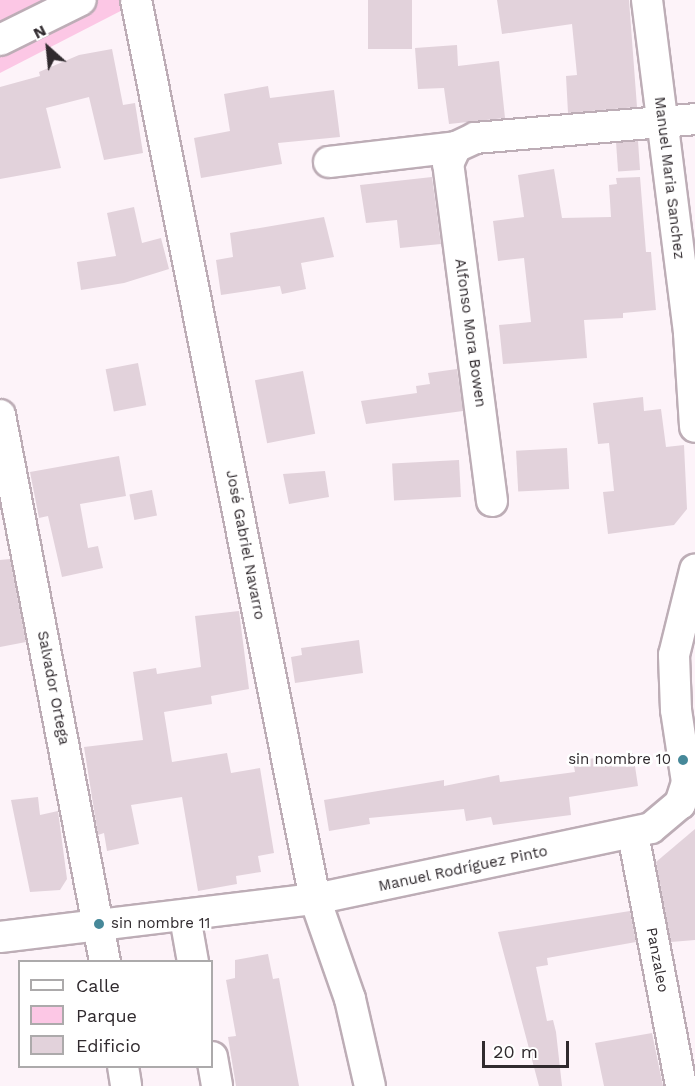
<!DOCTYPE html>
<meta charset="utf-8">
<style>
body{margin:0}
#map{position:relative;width:695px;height:1086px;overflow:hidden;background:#fdf3f9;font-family:"Work Sans",sans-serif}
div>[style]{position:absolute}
.green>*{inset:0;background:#fcc7e5}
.building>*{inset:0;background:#e2d2db;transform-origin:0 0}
.roads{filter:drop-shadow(2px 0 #bdadb6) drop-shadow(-2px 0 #bdadb6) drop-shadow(0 2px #bdadb6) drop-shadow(0 -2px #bdadb6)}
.minor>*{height:30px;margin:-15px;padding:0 15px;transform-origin:15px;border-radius:15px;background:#fff}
.dots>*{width:16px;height:16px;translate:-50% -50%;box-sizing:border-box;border:3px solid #fff;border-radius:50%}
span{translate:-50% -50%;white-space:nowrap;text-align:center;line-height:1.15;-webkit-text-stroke:5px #fff;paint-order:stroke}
.street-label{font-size:15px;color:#302a2e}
.poi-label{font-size:15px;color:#302a2e}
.right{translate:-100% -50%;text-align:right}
.left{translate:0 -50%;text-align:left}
.legend{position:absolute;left:18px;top:960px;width:195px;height:108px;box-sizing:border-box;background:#fff;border:2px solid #acaaab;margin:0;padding:8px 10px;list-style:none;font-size:18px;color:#302a2e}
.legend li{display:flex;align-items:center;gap:12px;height:30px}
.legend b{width:30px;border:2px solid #acaaab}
.north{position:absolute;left:18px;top:18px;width:60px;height:60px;-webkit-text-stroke:4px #fff;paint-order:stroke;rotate:333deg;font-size:16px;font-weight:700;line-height:24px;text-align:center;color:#302a2e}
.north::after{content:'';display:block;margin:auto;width:21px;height:27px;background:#302a2e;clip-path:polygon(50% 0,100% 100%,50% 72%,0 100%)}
.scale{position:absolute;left:482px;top:1041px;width:87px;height:27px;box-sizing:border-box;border:3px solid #302a2e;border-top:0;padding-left:8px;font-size:18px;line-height:21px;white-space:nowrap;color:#302a2e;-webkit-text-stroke:4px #fff;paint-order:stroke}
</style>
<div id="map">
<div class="green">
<i style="clip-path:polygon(0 0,142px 0,0 73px)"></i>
</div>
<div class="building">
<i style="left:368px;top:0;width:44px;height:49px"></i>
<i style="clip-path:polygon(497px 0,629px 0,637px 107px,568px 113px,566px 76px,577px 75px,572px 24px,502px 34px)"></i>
<i style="clip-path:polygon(457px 45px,458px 66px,499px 61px,505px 118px,449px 124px,444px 88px,418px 89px,415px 48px)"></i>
<i style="clip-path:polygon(112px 49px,123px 105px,135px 103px,143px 153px,104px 160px,89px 97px,46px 108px,61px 168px,0 179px,0 87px,40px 76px,39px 72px,79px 55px)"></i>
<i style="clip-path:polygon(268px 86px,270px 98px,334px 90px,340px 137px,278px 143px,282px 164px,201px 178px,194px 138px,230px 131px,224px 94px)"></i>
<i style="left:638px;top:141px;width:29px;height:22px;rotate:86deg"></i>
<i style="clip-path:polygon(554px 169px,562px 218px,611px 217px,609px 185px,617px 184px,616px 178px,640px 177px,646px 252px,651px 252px,656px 310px,623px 313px,623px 318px,584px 320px,587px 358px,503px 364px,499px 325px,531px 322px,524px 258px,498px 261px,493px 221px,524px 217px,518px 175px)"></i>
<i style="clip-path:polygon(432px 177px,441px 244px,400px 248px,397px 220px,366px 223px,360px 185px)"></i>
<i style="clip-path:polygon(134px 207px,142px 243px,161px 238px,169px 269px,124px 283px,81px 290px,77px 262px,116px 256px,107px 213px)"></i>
<i style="clip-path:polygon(324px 217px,334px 257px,301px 263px,306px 289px,282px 294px,280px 286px,221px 295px,216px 260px,233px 257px,230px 233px)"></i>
<i style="left:138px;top:363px;width:43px;height:33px;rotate:79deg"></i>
<i style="clip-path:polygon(457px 369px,463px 411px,366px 424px,361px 401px,417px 393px,416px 386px,430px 384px,428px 373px)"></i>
<i style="left:303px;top:371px;width:64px;height:49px;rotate:79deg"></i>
<i style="clip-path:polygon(643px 397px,644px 411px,661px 409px,666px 447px,684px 445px,687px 509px,674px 525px,608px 534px,603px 492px,614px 491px,609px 443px,598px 444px,593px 403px)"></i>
<i style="left:567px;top:448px;width:41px;height:51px;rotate:87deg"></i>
<i style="clip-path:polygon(119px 456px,126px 496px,80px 504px,88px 548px,98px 546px,103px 568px,62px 577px,48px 516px,39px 518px,30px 472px)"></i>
<i style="left:459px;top:460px;width:37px;height:67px;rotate:87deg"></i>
<i style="clip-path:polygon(325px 471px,329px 497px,289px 504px,283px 474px)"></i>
<i style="left:152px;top:490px;width:26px;height:23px;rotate:79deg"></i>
<i style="clip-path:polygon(10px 559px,26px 642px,0 647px,0 560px)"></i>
<i style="clip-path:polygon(239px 611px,249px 689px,211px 696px,212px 704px,164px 712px,172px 762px,227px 753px,231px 773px,260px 768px,274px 853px,258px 856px,261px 872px,236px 876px,237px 884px,198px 891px,182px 797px,131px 805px,139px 844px,107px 851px,104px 833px,98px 835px,84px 747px,143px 740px,133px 672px,156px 668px,157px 674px,201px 667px,195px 616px)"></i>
<i style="clip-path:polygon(359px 640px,363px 673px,295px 683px,291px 657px,302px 655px,301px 648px)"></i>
<i style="clip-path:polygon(633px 753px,638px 786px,569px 797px,571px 815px,493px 825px,491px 817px,466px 821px,464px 809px,369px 818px,370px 824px,329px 831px,324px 800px,444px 780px,444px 786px,499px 775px,500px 782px,575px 772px,573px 761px)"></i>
<i style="clip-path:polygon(38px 797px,40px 815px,58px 811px,67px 879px,60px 890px,30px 892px,11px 800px)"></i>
<i style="clip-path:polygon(695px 829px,695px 940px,671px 942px,656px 862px)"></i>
<i style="clip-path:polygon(630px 911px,636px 942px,547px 958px,548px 965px,536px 967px,547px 1021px,553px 1020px,556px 1032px,562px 1086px,539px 1086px,498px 932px)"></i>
<i style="clip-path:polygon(268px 954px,273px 979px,279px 978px,299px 1086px,236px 1086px,228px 1037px,236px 1036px,226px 980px,235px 978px,235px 960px)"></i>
<i style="clip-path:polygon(652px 1033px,663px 1086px,604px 1086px,595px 1043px)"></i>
</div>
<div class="roads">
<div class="minor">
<i style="left:136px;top:0;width:917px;rotate:78.74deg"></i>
<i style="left:315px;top:899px;width:106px;rotate:70.7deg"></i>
<i style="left:350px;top:999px;width:89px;rotate:77.1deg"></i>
<i style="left:647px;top:0;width:336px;rotate:82.8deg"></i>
<i style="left:689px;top:333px;width:94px;rotate:86.3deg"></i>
<i style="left:0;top:40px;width:90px;rotate:-26.3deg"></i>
<i style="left:329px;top:162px;width:128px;rotate:-6.7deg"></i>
<i style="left:0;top:415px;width:557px;rotate:79.13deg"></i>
<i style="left:492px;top:501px;width:340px;rotate:-97.4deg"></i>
<i style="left:448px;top:164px;width:19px;rotate:-65deg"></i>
<i style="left:456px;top:147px;width:21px;rotate:-25deg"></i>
<i style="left:475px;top:138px;width:221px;rotate:-4.9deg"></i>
<i style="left:633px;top:834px;width:257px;rotate:79.2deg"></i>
<i style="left:185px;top:917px;width:46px;rotate:79.9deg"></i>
<i style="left:0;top:937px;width:317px;rotate:-6.9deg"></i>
<i style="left:315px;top:899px;width:343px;rotate:-11.9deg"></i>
<i style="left:651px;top:828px;width:38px;rotate:-40deg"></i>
<i style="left:680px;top:804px;width:23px;rotate:-72deg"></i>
<i style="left:687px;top:782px;width:73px;rotate:-98.7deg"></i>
<i style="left:676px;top:710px;width:55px;rotate:-92.1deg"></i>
<i style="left:674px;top:655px;width:88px;rotate:-76.1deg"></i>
<i style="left:212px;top:1057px;width:29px;rotate:80deg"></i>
<i style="left:123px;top:1066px;width:20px;rotate:81deg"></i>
</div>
</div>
<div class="dots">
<i style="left:683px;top:760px;background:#468899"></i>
<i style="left:99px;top:924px;background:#468899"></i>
</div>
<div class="street-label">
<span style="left:669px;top:178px;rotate:83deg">Manuel Maria Sanchez</span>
<span style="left:470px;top:333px;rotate:82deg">Alfonso Mora Bowen</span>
<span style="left:245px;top:545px;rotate:79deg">José Gabriel Navarro</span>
<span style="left:53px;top:688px;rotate:79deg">Salvador Ortega</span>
<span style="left:463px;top:869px;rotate:-12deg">Manuel Rodríguez Pinto</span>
<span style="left:657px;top:960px;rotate:79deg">Panzaleo</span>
</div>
<div class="poi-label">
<span class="right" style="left:671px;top:760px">sin nombre 10</span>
<span class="left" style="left:111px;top:924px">sin nombre 11</span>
</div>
<ul class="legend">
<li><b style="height:8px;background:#fff"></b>Calle</li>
<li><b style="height:16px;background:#fcc7e5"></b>Parque</li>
<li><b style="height:16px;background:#e2d2db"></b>Edificio</li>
</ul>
<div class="north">N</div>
<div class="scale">20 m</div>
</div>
